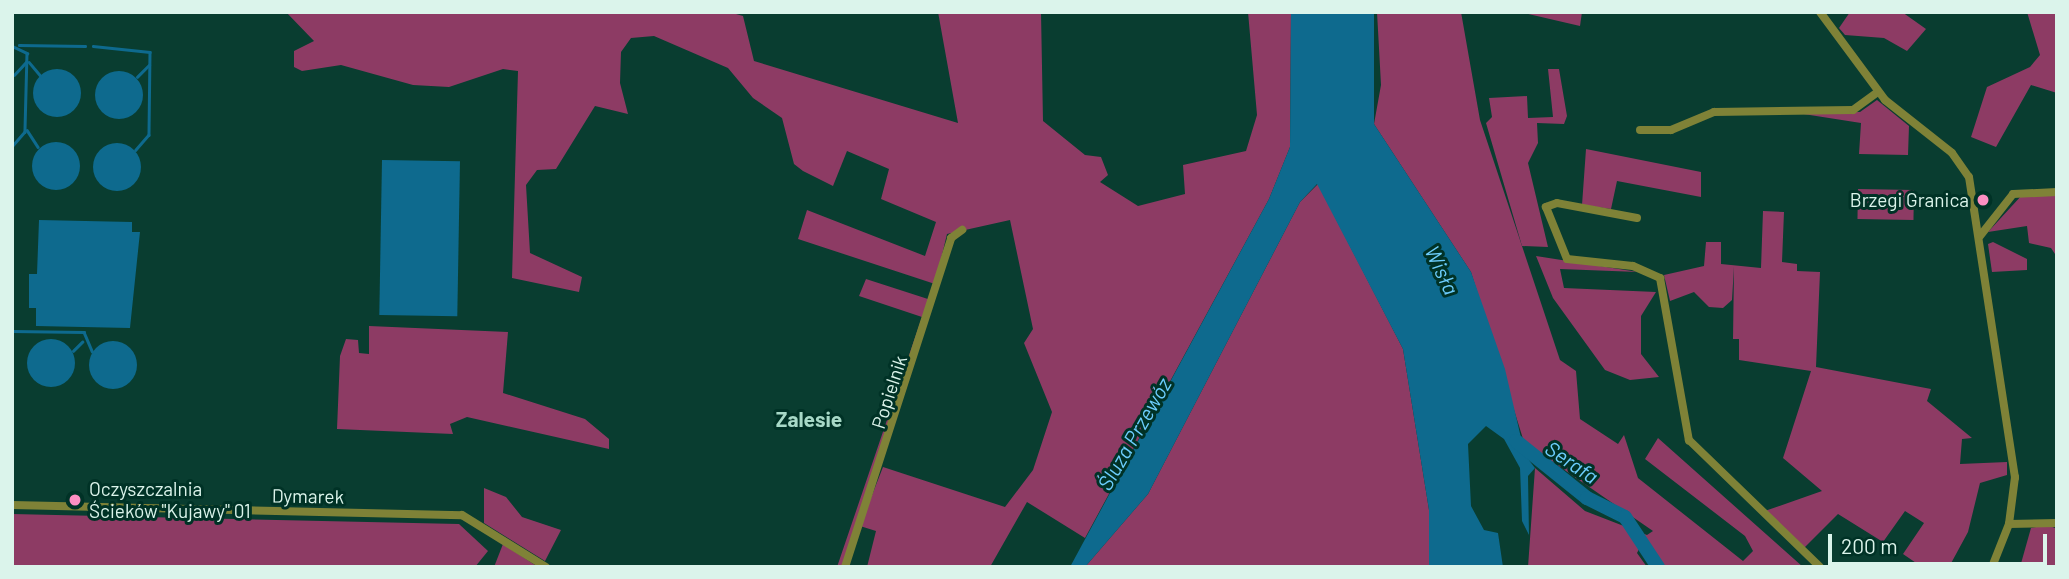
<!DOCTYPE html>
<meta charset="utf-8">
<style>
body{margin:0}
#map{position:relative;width:2069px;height:579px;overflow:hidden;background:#093d30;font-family:Barlow,sans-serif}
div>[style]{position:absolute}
.green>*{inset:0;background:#8d3b64;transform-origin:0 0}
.water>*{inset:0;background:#0e6a8e;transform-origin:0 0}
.round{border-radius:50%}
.stream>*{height:2.5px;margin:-1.25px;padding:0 1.25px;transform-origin:1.25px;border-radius:1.25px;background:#0e6a8e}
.river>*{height:14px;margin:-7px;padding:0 7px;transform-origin:7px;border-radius:7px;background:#0e6a8e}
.minor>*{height:8px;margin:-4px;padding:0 4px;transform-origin:4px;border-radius:4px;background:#7f8237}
.dots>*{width:19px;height:19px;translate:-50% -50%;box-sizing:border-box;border:4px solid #003226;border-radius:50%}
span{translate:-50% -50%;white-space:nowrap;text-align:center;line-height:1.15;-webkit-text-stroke:6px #003226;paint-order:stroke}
.poi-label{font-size:19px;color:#dbf4eb}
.right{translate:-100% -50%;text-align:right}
.left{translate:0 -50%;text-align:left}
.street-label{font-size:19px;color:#dbf4eb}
.water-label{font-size:21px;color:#6ccdfd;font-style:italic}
.neighbourhood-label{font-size:21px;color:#a7d9c7;font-weight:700}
.frame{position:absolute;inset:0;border:14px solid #dbf4eb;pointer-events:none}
.scale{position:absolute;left:1828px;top:534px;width:219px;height:32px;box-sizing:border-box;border:4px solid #dbf4eb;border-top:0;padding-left:9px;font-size:21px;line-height:24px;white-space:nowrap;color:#dbf4eb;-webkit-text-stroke:5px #003226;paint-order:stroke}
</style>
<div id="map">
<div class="green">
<i style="clip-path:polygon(286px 12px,729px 12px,743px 16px,754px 61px,958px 123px,938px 12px,1041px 12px,1043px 121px,1085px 155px,1101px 157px,1108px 175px,1100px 182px,1138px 206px,1185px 194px,1183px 165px,1246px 151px,1257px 115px,1248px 12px,1291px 12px,1290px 147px,1269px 199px,1085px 538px,1027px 502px,990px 567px,867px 567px,876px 531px,860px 526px,883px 467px,1005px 507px,1033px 470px,1052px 412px,1024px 343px,1033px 329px,1010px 220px,947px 234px,935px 284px,798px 239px,807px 210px,925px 256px,936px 222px,881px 199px,889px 169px,847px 151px,833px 186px,803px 171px,794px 164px,782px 118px,753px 98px,728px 68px,654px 36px,631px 38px,621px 52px,620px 83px,628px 114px,595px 106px,556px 169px,537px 170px,526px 185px,530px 253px,582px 277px,579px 292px,512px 278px,518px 71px,503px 69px,449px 87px,413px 85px,341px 65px,302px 71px,294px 67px,294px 51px,314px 41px)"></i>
<i style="clip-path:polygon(1377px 12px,1461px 12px,1480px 120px,1560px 360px,1576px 371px,1580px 419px,1618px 444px,1624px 435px,1638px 478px,1743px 561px,1753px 551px,1745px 536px,1645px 459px,1658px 438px,1803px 567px,1663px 567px,1643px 541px,1637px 553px,1647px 567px,1528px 567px,1535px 468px,1585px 511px,1647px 535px,1653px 531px,1524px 442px,1471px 272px,1374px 124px,1381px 85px)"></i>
<i style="clip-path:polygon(1520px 12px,1582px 12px,1580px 26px)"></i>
<i style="clip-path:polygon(1850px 12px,1902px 12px,1926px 29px,1907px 51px,1884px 38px,1845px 35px,1839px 28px)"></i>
<i style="clip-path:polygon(2027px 12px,2057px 12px,2057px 93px,2031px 85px,1996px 147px,1971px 137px,1987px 87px,2030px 67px,2040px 55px)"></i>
<i style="clip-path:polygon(1548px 69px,1559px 69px,1567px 116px,1564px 124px,1537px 123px,1538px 143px,1528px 163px,1548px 247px,1522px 246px,1486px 123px,1492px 117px,1489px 98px,1527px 96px,1528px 118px,1553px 117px)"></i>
<i style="clip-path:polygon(1877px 100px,1909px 126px,1908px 155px,1859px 154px,1861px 123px,1797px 113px,1860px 112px)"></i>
<i style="clip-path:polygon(1586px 149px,1701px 172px,1701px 197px,1617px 181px,1611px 209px,1582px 205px)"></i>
<i style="clip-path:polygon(1318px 184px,1403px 349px,1429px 510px,1429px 567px,1085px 567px,1148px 494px,1300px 202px)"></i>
<i style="left:1858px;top:189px;width:56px;height:30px;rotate:1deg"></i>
<i style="clip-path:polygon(2022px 195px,2057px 196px,2057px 257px,2051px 248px,2029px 243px,2027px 226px,1988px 232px)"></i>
<i style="clip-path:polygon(1763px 211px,1784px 212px,1782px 262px,1797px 264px,1797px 271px,1820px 272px,1816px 367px,1931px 389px,1927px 401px,1972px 438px,1962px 439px,1960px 464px,2007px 462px,2007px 475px,1980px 483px,1968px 532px,1949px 567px,1922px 567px,1903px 554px,1924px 523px,1905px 511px,1883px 542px,1838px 514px,1804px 548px,1762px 512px,1822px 491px,1783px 458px,1811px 371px,1739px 360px,1739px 339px,1733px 339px,1734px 267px,1732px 300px,1723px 308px,1709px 307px,1694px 292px,1670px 301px,1664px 275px,1704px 266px,1706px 242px,1721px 242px,1721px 264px,1761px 268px)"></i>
<i style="clip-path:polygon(1993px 242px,2027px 259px,2027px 270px,1992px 272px,1988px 244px)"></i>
<i style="clip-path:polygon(1536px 256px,1638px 272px,1560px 269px,1564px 288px,1656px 292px,1641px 316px,1641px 354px,1659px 377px,1630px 380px,1605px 370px,1553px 298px)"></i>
<i style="clip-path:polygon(866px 279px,931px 300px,843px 567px,837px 567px,922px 317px,859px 296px)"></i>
<i style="clip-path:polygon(369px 326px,508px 332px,503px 393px,585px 419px,609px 439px,609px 449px,467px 417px,450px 424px,453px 434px,337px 429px,340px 356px,346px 339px,358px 340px,359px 353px,369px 354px)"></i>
<i style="clip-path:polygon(484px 488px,506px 497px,522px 517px,561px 530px,545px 561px,484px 523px)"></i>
<i style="clip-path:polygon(12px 514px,459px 524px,488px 551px,475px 567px,12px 567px)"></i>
<i style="clip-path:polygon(2048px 525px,2057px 529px,2057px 567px,2020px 567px,2031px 528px)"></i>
<i style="clip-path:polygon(503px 544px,538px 567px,494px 567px)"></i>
</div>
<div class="water">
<i style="clip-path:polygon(1291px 12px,1374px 12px,1374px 124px,1471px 272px,1505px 369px,1525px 455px,1535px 468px,1528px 476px,1529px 535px,1522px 521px,1520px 468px,1504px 439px,1486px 426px,1468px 444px,1471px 506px,1484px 530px,1498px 533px,1503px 567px,1429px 567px,1429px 510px,1403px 349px,1317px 184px,1300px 202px,1148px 494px,1085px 567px,1070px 567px,1269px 199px,1290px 147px)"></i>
<i class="round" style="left:33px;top:69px;width:48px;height:48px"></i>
<i class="round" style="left:95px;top:71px;width:48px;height:48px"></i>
<i class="round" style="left:32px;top:142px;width:48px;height:48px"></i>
<i class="round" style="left:93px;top:143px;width:48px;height:48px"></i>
<i style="left:382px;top:160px;width:78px;height:155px;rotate:1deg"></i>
<i style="clip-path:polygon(39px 220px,132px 222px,132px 232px,140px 232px,130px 328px,36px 326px,36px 308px,29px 308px,29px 274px,37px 274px)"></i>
<i class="round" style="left:27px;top:339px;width:48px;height:48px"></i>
<i class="round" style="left:89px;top:341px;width:48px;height:48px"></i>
</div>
<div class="stream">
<i style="left:19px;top:45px;width:66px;rotate:0.9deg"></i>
<i style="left:12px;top:46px;width:17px;rotate:25deg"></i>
<i style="left:27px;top:53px;width:79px;rotate:91.5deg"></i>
<i style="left:25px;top:132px;width:18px;rotate:131deg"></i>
<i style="left:93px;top:46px;width:57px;rotate:6deg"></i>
<i style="left:150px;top:52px;width:83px;rotate:90.7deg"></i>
<i style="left:149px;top:135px;width:20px;rotate:131deg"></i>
<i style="left:29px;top:62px;width:17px;rotate:50deg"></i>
<i style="left:14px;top:75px;width:18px;rotate:-47deg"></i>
<i style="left:137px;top:77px;width:17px;rotate:-45deg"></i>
<i style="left:27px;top:130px;width:20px;rotate:57deg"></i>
<i style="left:12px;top:331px;width:72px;rotate:0.8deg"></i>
<i style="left:84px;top:332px;width:21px;rotate:67deg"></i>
<i style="left:73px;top:351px;width:13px;rotate:-45deg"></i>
</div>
<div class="river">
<i style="left:1516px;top:441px;width:91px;rotate:38.8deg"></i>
<i style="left:1587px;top:498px;width:42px;rotate:26.6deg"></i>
<i style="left:1625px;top:517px;width:60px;rotate:56.6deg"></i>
</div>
<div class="minor">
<i style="left:1820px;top:12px;width:109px;rotate:53.5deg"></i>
<i style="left:1885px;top:100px;width:85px;rotate:38.3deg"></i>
<i style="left:1952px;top:153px;width:29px;rotate:55deg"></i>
<i style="left:1969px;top:177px;width:304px;rotate:81.3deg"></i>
<i style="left:2015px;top:477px;width:47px;rotate:97.3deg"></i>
<i style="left:2009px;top:524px;width:46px;rotate:111.6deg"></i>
<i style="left:1640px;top:130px;width:31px"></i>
<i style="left:1671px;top:130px;width:47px;rotate:-22.7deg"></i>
<i style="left:1714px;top:112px;width:139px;rotate:-0.8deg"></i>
<i style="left:1853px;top:110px;width:31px;rotate:-36deg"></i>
<i style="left:1637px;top:218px;width:81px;rotate:-169.4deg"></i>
<i style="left:1557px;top:203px;width:12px;rotate:160deg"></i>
<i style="left:1546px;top:207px;width:56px;rotate:68deg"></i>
<i style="left:1567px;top:259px;width:66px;rotate:6.1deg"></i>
<i style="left:1633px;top:266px;width:30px;rotate:24deg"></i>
<i style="left:1660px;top:278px;width:165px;rotate:79.9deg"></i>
<i style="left:1689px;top:440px;width:182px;rotate:44.1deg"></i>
<i style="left:1980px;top:236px;width:53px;rotate:-51.8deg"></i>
<i style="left:2013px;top:194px;width:44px;rotate:-2.6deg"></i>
<i style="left:12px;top:505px;width:450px;rotate:1.3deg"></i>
<i style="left:462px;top:515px;width:99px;rotate:31.8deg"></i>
<i style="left:2009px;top:524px;width:48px;rotate:-1.2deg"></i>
<i style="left:845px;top:567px;width:346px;rotate:-72.1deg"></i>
<i style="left:951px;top:238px;width:14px;rotate:-36deg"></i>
</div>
<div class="dots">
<i style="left:1983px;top:200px;background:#fc8fc2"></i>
<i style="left:75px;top:500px;background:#fc8fc2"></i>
</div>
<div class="poi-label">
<span class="right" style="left:1969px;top:200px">Brzegi Granica</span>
<span class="left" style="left:89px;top:500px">Oczyszczalnia<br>Ścieków "Kujawy" 01</span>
</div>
<div class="street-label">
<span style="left:889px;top:392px;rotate:-72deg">Popielnik</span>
<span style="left:308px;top:496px;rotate:1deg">Dymarek</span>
</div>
<div class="water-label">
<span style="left:1442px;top:270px;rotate:65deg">Wisła</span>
<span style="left:1134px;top:434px;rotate:-60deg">Śluza Przewóz</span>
<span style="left:1572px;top:462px;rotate:34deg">Serafa</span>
</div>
<div class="neighbourhood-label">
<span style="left:809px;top:419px">Zalesie</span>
</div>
<div class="frame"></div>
<div class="scale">200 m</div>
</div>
